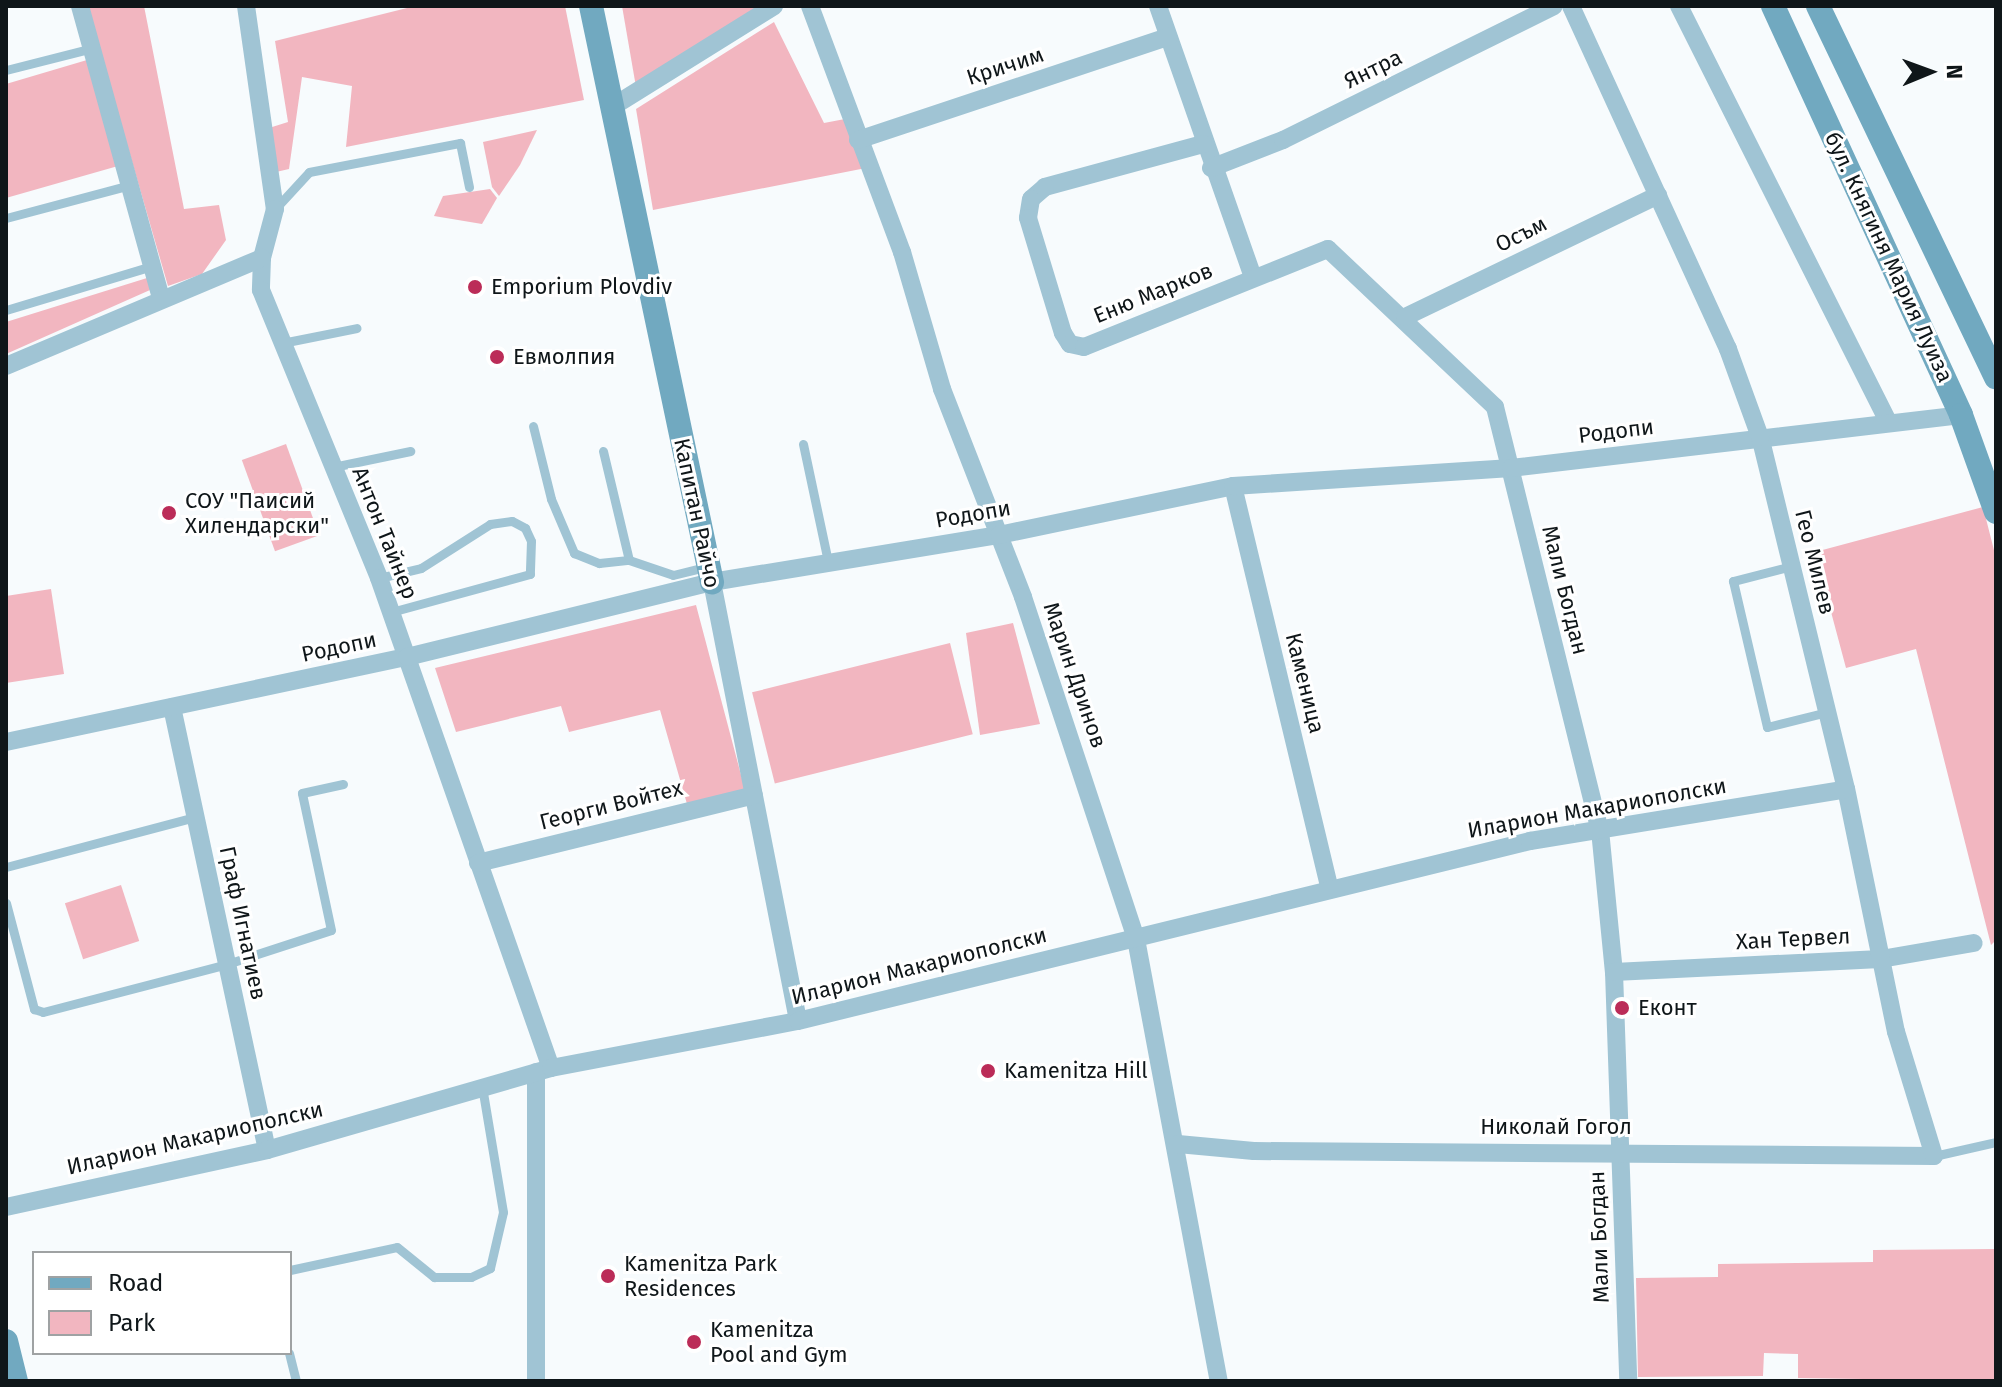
<!DOCTYPE html>
<meta charset="utf-8">
<style>
body{margin:0}
#map{position:relative;width:2002px;height:1387px;overflow:hidden;background:#f7fbfd;font-family:"Fira Sans",sans-serif}
div>[style]{position:absolute}
.green>*{inset:0;background:#f2b6c0;transform-origin:0 0}
.lane>*{height:9px;margin:-4.5px;padding:0 4.5px;transform-origin:4.5px;border-radius:4.5px;background:#a0c4d4}
.street>*{height:18px;margin:-9px;padding:0 9px;transform-origin:9px;border-radius:9px;background:#a0c4d4}
.secondary>*{height:24px;margin:-12px;padding:0 12px;transform-origin:12px;border-radius:12px;background:#71a9c0}
.dots>*{width:22px;height:22px;translate:-50% -50%;box-sizing:border-box;border:4px solid #fff;border-radius:50%}
span{translate:-50% -50%;white-space:nowrap;text-align:center;line-height:1.15;-webkit-text-stroke:6px #fff;paint-order:stroke}
.street-label{font-size:22px;color:#0f1619}
.poi-label{font-size:22px;color:#0f1619}
.left{translate:0 -50%;text-align:left}
.frame{position:absolute;inset:0;border:8px solid #0f1619;pointer-events:none}
.legend{position:absolute;left:32px;top:1251px;width:260px;height:104px;box-sizing:border-box;background:#fff;border:2px solid #9fa2a3;margin:0;padding:10px 14px;list-style:none;font-size:24px;color:#0f1619}
.legend li{display:flex;align-items:center;gap:16px;height:40px}
.legend b{width:40px;border:2px solid #9fa2a3}
.north{position:absolute;left:1890px;top:32px;width:80px;height:80px;-webkit-text-stroke:6px #fff;paint-order:stroke;rotate:89deg;font-size:22px;font-weight:700;line-height:32px;text-align:center;color:#0f1619}
.north::after{content:'';display:block;margin:auto;width:28px;height:36px;background:#0f1619;clip-path:polygon(50% 0,100% 100%,50% 72%,0 100%)}
</style>
<div id="map">
<div class="green">
<i style="clip-path:polygon(87px 6px,144px 6px,184px 209px,219px 205px,226px 240px,202px 274px,168px 286px)"></i>
<i style="clip-path:polygon(415px 6px,565px 6px,584px 100px,346px 147px,352px 86px,302px 77px,289px 169px,276px 172px,269px 128px,288px 122px,275px 41px)"></i>
<i style="clip-path:polygon(622px 6px,764px 6px,636px 87px)"></i>
<i style="clip-path:polygon(774px 22px,824px 123px,845px 119px,866px 168px,653px 210px,636px 109px)"></i>
<i style="clip-path:polygon(87px 60px,118px 166px,6px 198px,6px 84px)"></i>
<i style="clip-path:polygon(537px 130px,520px 165px,499px 196px,492px 187px,483px 142px)"></i>
<i style="clip-path:polygon(490px 189px,497px 198px,482px 224px,434px 216px,443px 196px)"></i>
<i style="clip-path:polygon(147px 278px,150px 290px,6px 354px,6px 322px)"></i>
<i style="left:286px;top:444px;width:97px;height:47px;rotate:70deg"></i>
<i style="clip-path:polygon(1983px 507px,1996px 558px,1996px 940px,1991px 945px,1916px 649px,1846px 668px,1815px 552px)"></i>
<i style="clip-path:polygon(51px 589px,64px 674px,6px 683px,6px 596px)"></i>
<i style="clip-path:polygon(696px 605px,745px 790px,687px 804px,660px 710px,569px 732px,561px 706px,456px 732px,435px 668px)"></i>
<i style="clip-path:polygon(1013px 623px,1040px 724px,980px 735px,966px 633px)"></i>
<i style="left:950px;top:643px;width:94px;height:204px;rotate:76deg"></i>
<i style="left:121px;top:885px;width:59px;height:59px;rotate:72deg"></i>
<i style="clip-path:polygon(1996px 1249px,1996px 1381px,1798px 1378px,1798px 1354px,1764px 1353px,1763px 1376px,1638px 1377px,1636px 1278px,1718px 1277px,1718px 1264px,1873px 1262px,1873px 1250px)"></i>
</div>
<div class="lane">
<i style="left:6px;top:70px;width:89px;rotate:-14.3deg"></i>
<i style="left:275px;top:209px;width:50px;rotate:-47.4deg"></i>
<i style="left:309px;top:172px;width:154px;rotate:-10.9deg"></i>
<i style="left:460px;top:143px;width:45px;rotate:78.4deg"></i>
<i style="left:6px;top:218px;width:128px;rotate:-14.9deg"></i>
<i style="left:6px;top:310px;width:152px;rotate:-16.8deg"></i>
<i style="left:282px;top:343px;width:76px;rotate:-11.3deg"></i>
<i style="left:533px;top:426px;width:75px;rotate:76.1deg"></i>
<i style="left:551px;top:499px;width:59px;rotate:66.9deg"></i>
<i style="left:574px;top:553px;width:27px;rotate:22deg"></i>
<i style="left:599px;top:563px;width:30px;rotate:-6deg"></i>
<i style="left:803px;top:444px;width:121px;rotate:78deg"></i>
<i style="left:603px;top:451px;width:112px;rotate:76.6deg"></i>
<i style="left:629px;top:560px;width:46px;rotate:18.8deg"></i>
<i style="left:673px;top:575px;width:36px;rotate:-14deg"></i>
<i style="left:333px;top:467px;width:79px;rotate:-11.7deg"></i>
<i style="left:1792px;top:566px;width:61px;rotate:165.7deg"></i>
<i style="left:1733px;top:581px;width:150px;rotate:76.9deg"></i>
<i style="left:1767px;top:727px;width:62px;rotate:-14deg"></i>
<i style="left:379px;top:578px;width:43px;rotate:-13.4deg"></i>
<i style="left:421px;top:568px;width:82px;rotate:-32.5deg"></i>
<i style="left:490px;top:524px;width:22px;rotate:-8deg"></i>
<i style="left:512px;top:521px;width:15px;rotate:28deg"></i>
<i style="left:525px;top:528px;width:14px;rotate:65deg"></i>
<i style="left:531px;top:541px;width:33px;rotate:92deg"></i>
<i style="left:530px;top:574px;width:144px;rotate:164.7deg"></i>
<i style="left:6px;top:867px;width:196px;rotate:-14.8deg"></i>
<i style="left:6px;top:903px;width:110px;rotate:75.2deg"></i>
<i style="left:34px;top:1009px;width:9px;rotate:18deg"></i>
<i style="left:43px;top:1012px;width:190px;rotate:-14.6deg"></i>
<i style="left:227px;top:964px;width:109px;rotate:-18.1deg"></i>
<i style="left:331px;top:930px;width:140px;rotate:-102deg"></i>
<i style="left:302px;top:793px;width:42px;rotate:-12.4deg"></i>
<i style="left:1934px;top:1156px;width:64px;rotate:-12.7deg"></i>
<i style="left:290px;top:1270px;width:109px;rotate:-12.1deg"></i>
<i style="left:397px;top:1247px;width:48px;rotate:39deg"></i>
<i style="left:434px;top:1277px;width:37px"></i>
<i style="left:471px;top:1277px;width:21px;rotate:-25deg"></i>
<i style="left:490px;top:1268px;width:57px;rotate:-76.9deg"></i>
<i style="left:503px;top:1212px;width:127px;rotate:-99.5deg"></i>
<i style="left:289px;top:1353px;width:29px;rotate:76deg"></i>
</div>
<div class="street">
<i style="left:80px;top:6px;width:304px;rotate:74.5deg"></i>
<i style="left:246px;top:6px;width:205px;rotate:81.9deg"></i>
<i style="left:275px;top:209px;width:51px;rotate:104.9deg"></i>
<i style="left:262px;top:258px;width:32px;rotate:92deg"></i>
<i style="left:261px;top:290px;width:311px;rotate:67.7deg"></i>
<i style="left:379px;top:578px;width:519px;rotate:70.66deg"></i>
<i style="left:810px;top:6px;width:263px;rotate:69.5deg"></i>
<i style="left:902px;top:252px;width:143px;rotate:73.7deg"></i>
<i style="left:942px;top:389px;width:223px;rotate:68.7deg"></i>
<i style="left:1023px;top:597px;width:360px;rotate:71.7deg"></i>
<i style="left:1136px;top:939px;width:450px;rotate:79.4deg"></i>
<i style="left:1158px;top:6px;width:288px;rotate:70.7deg"></i>
<i style="left:1679px;top:6px;width:466px;rotate:63.3deg"></i>
<i style="left:612px;top:107px;width:191px;rotate:-31.9deg"></i>
<i style="left:858px;top:140px;width:327px;rotate:-18.4deg"></i>
<i style="left:1203px;top:144px;width:164px;rotate:164.8deg"></i>
<i style="left:1045px;top:187px;width:18px;rotate:139deg"></i>
<i style="left:1031px;top:199px;width:19px;rotate:99deg"></i>
<i style="left:1028px;top:218px;width:120px;rotate:73.1deg"></i>
<i style="left:1063px;top:333px;width:13px;rotate:58deg"></i>
<i style="left:1070px;top:344px;width:14px;rotate:12deg"></i>
<i style="left:1084px;top:347px;width:263px;rotate:-21.9deg"></i>
<i style="left:1328px;top:249px;width:230px;rotate:43.4deg"></i>
<i style="left:1495px;top:407px;width:436px;rotate:76.1deg"></i>
<i style="left:1600px;top:830px;width:143px;rotate:84.4deg"></i>
<i style="left:1614px;top:972px;width:409px;rotate:88deg"></i>
<i style="left:1211px;top:168px;width:77px;rotate:-21.3deg"></i>
<i style="left:1283px;top:140px;width:302px;rotate:-26.3deg"></i>
<i style="left:1405px;top:317px;width:281px;rotate:-25.7deg"></i>
<i style="left:6px;top:366px;width:278px;rotate:-22.9deg"></i>
<i style="left:1233px;top:486px;width:415px;rotate:76.5deg"></i>
<i style="left:712px;top:582px;width:447px;rotate:78.9deg"></i>
<i style="left:172px;top:707px;width:453px;rotate:77.9deg"></i>
<i style="left:6px;top:742px;width:410px;rotate:-12deg"></i>
<i style="left:407px;top:657px;width:314px;rotate:-13.8deg"></i>
<i style="left:712px;top:582px;width:291px;rotate:-9.3deg"></i>
<i style="left:999px;top:535px;width:239px;rotate:-11.8deg"></i>
<i style="left:1233px;top:486px;width:279px;rotate:-3.7deg"></i>
<i style="left:1511px;top:468px;width:453px;rotate:-6.7deg"></i>
<i style="left:478px;top:863px;width:284px;rotate:-13.8deg"></i>
<i style="left:1614px;top:972px;width:267px;rotate:-2.8deg"></i>
<i style="left:1881px;top:959px;width:94px;rotate:-9.8deg"></i>
<i style="left:536px;top:1072px;width:309px;rotate:90deg"></i>
<i style="left:1178px;top:1144px;width:76px;rotate:5.3deg"></i>
<i style="left:1254px;top:1151px;width:680px;rotate:0.42deg"></i>
<i style="left:1934px;top:1156px;width:130px;rotate:-107deg"></i>
<i style="left:1896px;top:1032px;width:248px;rotate:-101.6deg"></i>
<i style="left:1846px;top:789px;width:362px;rotate:-103.7deg"></i>
<i style="left:1760px;top:437px;width:94px;rotate:-110deg"></i>
<i style="left:1728px;top:349px;width:377px;rotate:-114.6deg"></i>
<i style="left:6px;top:1207px;width:267px;rotate:-12.3deg"></i>
<i style="left:267px;top:1150px;width:296px;rotate:-16.1deg"></i>
<i style="left:551px;top:1068px;width:251px;rotate:-10.8deg"></i>
<i style="left:798px;top:1021px;width:754px;rotate:-13.82deg"></i>
<i style="left:1530px;top:841px;width:320px;rotate:-9.3deg"></i>
</div>
<div class="secondary">
<i style="left:591px;top:6px;width:589px;rotate:78.14deg"></i>
<i style="left:1773px;top:6px;width:450px;rotate:65.3deg"></i>
<i style="left:1961px;top:415px;width:103px;rotate:70.2deg"></i>
<i style="left:1818px;top:6px;width:412px;rotate:64.4deg"></i>
<i style="left:6px;top:1341px;width:41px;rotate:76deg"></i>
</div>
<div class="dots">
<i style="left:475px;top:287px;background:#bb2c58"></i>
<i style="left:497px;top:357px;background:#bb2c58"></i>
<i style="left:169px;top:513px;background:#bb2c58"></i>
<i style="left:1622px;top:1008px;background:#bb2c58"></i>
<i style="left:988px;top:1071px;background:#bb2c58"></i>
<i style="left:608px;top:1276px;background:#bb2c58"></i>
<i style="left:694px;top:1342px;background:#bb2c58"></i>
</div>
<div class="street-label">
<span style="left:1005px;top:66px;rotate:-18deg">Кричим</span>
<span style="left:1373px;top:69px;rotate:-26deg">Янтра</span>
<span style="left:1521px;top:234px;rotate:-26deg">Осъм</span>
<span style="left:1889px;top:257px;rotate:65deg">бул. Княгиня Мария Луиза</span>
<span style="left:1153px;top:293px;rotate:-22deg">Еню Марков</span>
<span style="left:1616px;top:431px;rotate:-7deg">Родопи</span>
<span style="left:697px;top:513px;rotate:78deg">Капитан Райчо</span>
<span style="left:973px;top:514px;rotate:-10deg">Родопи</span>
<span style="left:385px;top:533px;rotate:68deg">Антон Тайнер</span>
<span style="left:1815px;top:562px;rotate:76deg">Гео Милев</span>
<span style="left:1565px;top:590px;rotate:76deg">Мали Богдан</span>
<span style="left:339px;top:647px;rotate:-12deg">Родопи</span>
<span style="left:1075px;top:675px;rotate:71deg">Марин Дринов</span>
<span style="left:1305px;top:683px;rotate:76deg">Каменица</span>
<span style="left:611px;top:805px;rotate:-14deg">Георги Войтех</span>
<span style="left:1597px;top:808px;rotate:-10deg">Иларион Макариополски</span>
<span style="left:243px;top:923px;rotate:78deg">Граф Игнатиев</span>
<span style="left:1793px;top:939px;rotate:-3deg">Хан Тервел</span>
<span style="left:919px;top:966px;rotate:-14deg">Иларион Макариополски</span>
<span style="left:1556px;top:1127px">Николай Гогол</span>
<span style="left:195px;top:1138px;rotate:-13deg">Иларион Макариополски</span>
<span style="left:1599px;top:1237px;rotate:-92deg">Мали Богдан</span>
</div>
<div class="poi-label">
<span class="left" style="left:491px;top:287px">Emporium Plovdiv</span>
<span class="left" style="left:513px;top:357px">Евмолпия</span>
<span class="left" style="left:185px;top:513px">СОУ "Паисий<br>Хилендарски"</span>
<span class="left" style="left:1638px;top:1008px">Еконт</span>
<span class="left" style="left:1004px;top:1071px">Kamenitza Hill</span>
<span class="left" style="left:624px;top:1276px">Kamenitza Park<br>Residences</span>
<span class="left" style="left:710px;top:1342px">Kamenitza<br>Pool and Gym</span>
</div>
<div class="frame"></div>
<ul class="legend">
<li><b style="height:10px;background:#71a9c0"></b>Road</li>
<li><b style="height:22px;background:#f2b6c0"></b>Park</li>
</ul>
<div class="north">N</div>
</div>
